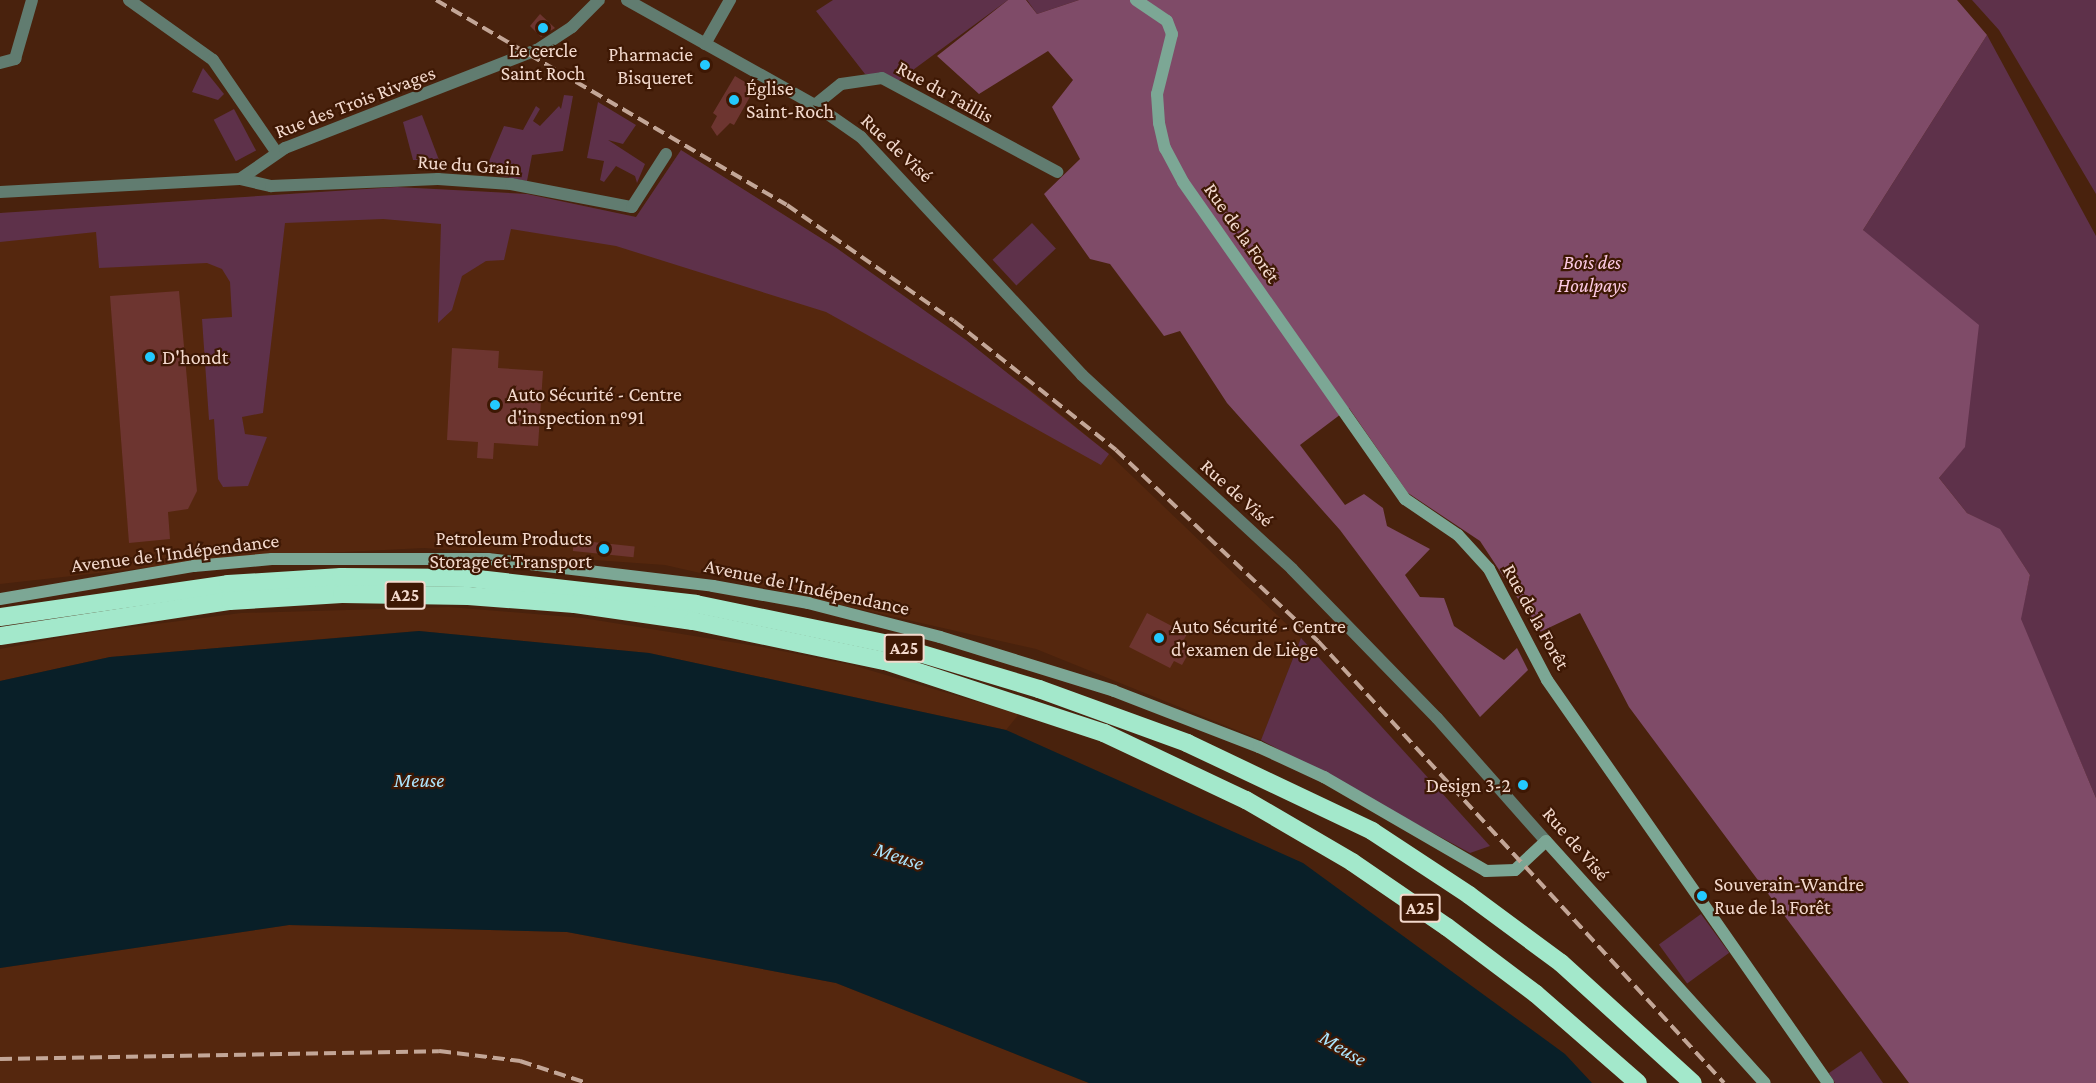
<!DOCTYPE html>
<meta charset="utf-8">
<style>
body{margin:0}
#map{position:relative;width:2096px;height:1083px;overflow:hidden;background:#49220d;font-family:"Crimson Pro",serif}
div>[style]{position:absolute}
.built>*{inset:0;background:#55270e}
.green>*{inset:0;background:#5e314a;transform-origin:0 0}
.forest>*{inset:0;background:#7f4b68}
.water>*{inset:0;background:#091f28}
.building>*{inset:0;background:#6d3530;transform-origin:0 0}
.minor>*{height:12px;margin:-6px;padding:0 6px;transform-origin:6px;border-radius:6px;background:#617c70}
.tertiary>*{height:12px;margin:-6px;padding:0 6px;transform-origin:6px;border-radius:6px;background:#617c70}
.secondary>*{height:12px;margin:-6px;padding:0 6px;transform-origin:6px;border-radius:6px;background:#7ca795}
.motorway>*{height:18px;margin:-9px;padding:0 9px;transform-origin:9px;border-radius:9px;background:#a3e8cb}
.rail>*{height:4px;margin-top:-2px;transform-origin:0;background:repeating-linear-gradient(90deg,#c3a697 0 12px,transparent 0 18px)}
.dots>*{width:16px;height:16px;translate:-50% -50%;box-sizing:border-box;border:3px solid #3e1804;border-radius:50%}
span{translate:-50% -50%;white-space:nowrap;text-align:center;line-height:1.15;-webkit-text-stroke:4.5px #3e1804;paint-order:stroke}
.shield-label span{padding:2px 4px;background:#3e1804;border:2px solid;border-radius:4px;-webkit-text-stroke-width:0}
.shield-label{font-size:18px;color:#f3d9cd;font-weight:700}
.poi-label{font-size:20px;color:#f3d9cd}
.right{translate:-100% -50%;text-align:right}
.left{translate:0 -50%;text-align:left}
.street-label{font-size:20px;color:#f3d9cd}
.park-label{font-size:20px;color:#fdcae4;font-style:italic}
.water-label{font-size:21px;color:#abe4fc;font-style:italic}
</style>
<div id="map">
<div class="built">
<i style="clip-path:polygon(681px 150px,835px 247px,1036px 394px,1109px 454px,1301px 638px,1261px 740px,1036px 649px,665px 565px,424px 548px,243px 557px,0 584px,0 213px,397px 187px,527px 194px,636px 217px)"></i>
<i style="clip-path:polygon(449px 607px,583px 618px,762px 647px,852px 665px,1019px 714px,1006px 730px,649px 653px,418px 631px,110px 657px,0 681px,0 649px,79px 634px,241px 613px)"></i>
<i style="clip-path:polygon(289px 925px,567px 932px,836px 983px,1089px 1083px,0 1083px,0 968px)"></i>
</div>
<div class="green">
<i style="clip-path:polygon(833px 0,1008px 0,898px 81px,885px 74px,865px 74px,816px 11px)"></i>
<i style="clip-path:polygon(1027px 0,1079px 0,1037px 14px)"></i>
<i style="clip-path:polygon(1972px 0,2096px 0,2096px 194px,1999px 30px)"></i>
<i style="clip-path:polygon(1987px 35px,2096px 236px,2096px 798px,2020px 619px,2030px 575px,2000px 530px,1967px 513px,1939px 478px,1965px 446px,1863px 230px)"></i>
<i style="clip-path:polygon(203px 68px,224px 94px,218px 100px,192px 92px)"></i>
<i style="clip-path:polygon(564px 95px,573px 96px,563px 151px,532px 155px,527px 181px,484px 173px,504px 126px,523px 130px,536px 106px,540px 109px,533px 121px,540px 126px,559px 106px,561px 109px)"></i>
<i style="clip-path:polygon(598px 102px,636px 125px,623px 144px,608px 140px,645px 164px,637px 183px,635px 176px,616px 166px,604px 182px,600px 180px,604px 161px,587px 158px)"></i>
<i style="left:234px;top:109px;width:47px;height:23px;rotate:62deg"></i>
<i style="clip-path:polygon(422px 115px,439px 160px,413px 160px,403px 122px)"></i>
<i style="clip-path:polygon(681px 150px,835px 247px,966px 340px,1109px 454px,1101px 465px,826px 312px,616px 246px,511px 229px,504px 260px,486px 261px,462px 276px,452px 310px,438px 323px,441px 224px,383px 219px,285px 223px,263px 413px,242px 417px,245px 434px,267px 437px,248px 486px,223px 487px,218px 479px,214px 419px,209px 420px,202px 319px,232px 317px,230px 282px,222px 269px,207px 263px,99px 268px,96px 232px,0 242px,0 213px,397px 187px,527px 194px,636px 217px)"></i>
<i style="left:1032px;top:223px;width:35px;height:54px;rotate:47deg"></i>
<i style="clip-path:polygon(1301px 638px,1490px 846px,1470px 853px,1261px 740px)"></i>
<i style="left:1701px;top:914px;width:48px;height:52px;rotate:54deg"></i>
<i style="clip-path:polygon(1861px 1051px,1883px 1083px,1835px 1083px,1829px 1073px)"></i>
</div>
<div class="forest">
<i style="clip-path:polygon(1008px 0,1026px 0,1037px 14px,1079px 0,1957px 0,1987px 35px,1863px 230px,1979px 325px,1965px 447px,1939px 478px,1967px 513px,2000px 529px,2030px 575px,2021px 619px,2096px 798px,2096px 1083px,1909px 1083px,1629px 707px,1580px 613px,1540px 632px,1480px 541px,1408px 493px,1349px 408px,1300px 445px,1345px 505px,1364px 494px,1383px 508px,1387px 526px,1430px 549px,1405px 575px,1420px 597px,1444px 598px,1454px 626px,1504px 660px,1517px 648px,1528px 670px,1480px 717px,1340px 530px,1227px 403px,1180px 331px,1164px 336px,1110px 264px,1090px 259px,1044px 194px,1080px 159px,1052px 107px,1073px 80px,1048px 51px,979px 94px,937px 56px)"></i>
</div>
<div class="water">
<i style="clip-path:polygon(419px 631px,649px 653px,1006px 730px,1303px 863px,1565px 1054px,1592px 1083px,1089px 1083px,836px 983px,567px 932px,289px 925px,0 968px,0 681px,110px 657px)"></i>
</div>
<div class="building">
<i style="clip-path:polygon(540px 14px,555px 28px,541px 37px,530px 26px)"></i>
<i style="clip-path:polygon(735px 76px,755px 88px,734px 125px,730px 123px,717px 136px,711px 127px,717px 116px,713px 113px)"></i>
<i style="clip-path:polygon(179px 291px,197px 491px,188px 509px,168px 512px,170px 539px,129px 543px,110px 296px)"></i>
<i style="clip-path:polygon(452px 348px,499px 351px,498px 368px,543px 371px,538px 446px,494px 443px,493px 459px,477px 458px,478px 442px,447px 440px)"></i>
<i style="left:574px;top:540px;width:61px;height:11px;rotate:6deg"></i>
<i style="clip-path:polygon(1147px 613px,1187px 634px,1182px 643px,1192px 647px,1182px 665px,1174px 661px,1170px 668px,1129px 647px)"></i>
</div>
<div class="minor">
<i style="left:129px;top:0;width:103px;rotate:35.5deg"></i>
<i style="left:213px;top:60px;width:113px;rotate:55.5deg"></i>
<i style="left:705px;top:44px;width:51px;rotate:-60.4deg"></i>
<i style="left:0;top:63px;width:16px;rotate:-15deg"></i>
<i style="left:15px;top:59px;width:61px;rotate:-73.9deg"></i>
<i style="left:815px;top:105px;width:33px;rotate:-39deg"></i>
<i style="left:841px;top:84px;width:41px;rotate:-8.3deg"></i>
<i style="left:882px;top:78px;width:199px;rotate:28.2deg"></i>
<i style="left:240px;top:179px;width:32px;rotate:13deg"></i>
<i style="left:271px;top:186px;width:167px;rotate:-2.4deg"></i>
<i style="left:438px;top:179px;width:73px;rotate:3.9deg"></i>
<i style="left:511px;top:184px;width:123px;rotate:10.8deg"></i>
<i style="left:632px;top:207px;width:63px;rotate:-57.3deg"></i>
<i style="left:0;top:192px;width:240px;rotate:-3.1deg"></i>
<i style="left:240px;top:179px;width:55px;rotate:-34.6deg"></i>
<i style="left:285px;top:148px;width:270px;rotate:-21.3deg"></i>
<i style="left:537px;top:50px;width:42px;rotate:-33.3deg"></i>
<i style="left:572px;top:27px;width:38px;rotate:-45deg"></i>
</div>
<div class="tertiary">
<i style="left:627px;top:0;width:215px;rotate:29.2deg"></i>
<i style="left:815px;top:105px;width:56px;rotate:34.8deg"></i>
<i style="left:861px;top:137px;width:325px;rotate:47.1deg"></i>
<i style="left:1082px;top:375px;width:286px;rotate:42.7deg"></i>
<i style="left:1292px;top:569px;width:208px;rotate:45.8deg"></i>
<i style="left:1437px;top:718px;width:164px;rotate:48.5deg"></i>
</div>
<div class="secondary">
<i style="left:1136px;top:0;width:37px;rotate:34deg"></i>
<i style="left:1167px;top:21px;width:14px;rotate:69deg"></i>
<i style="left:1172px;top:34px;width:62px;rotate:104deg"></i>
<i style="left:1157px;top:94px;width:29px;rotate:86deg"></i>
<i style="left:1159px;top:123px;width:26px;rotate:77deg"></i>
<i style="left:1165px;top:148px;width:38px;rotate:62deg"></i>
<i style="left:1183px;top:182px;width:387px;rotate:55deg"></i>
<i style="left:1405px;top:499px;width:64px;rotate:34.2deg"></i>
<i style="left:1458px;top:535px;width:46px;rotate:47.6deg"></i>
<i style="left:1489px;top:569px;width:125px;rotate:62.4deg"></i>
<i style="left:1547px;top:680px;width:491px;rotate:55.1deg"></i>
<i style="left:0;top:599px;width:197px;rotate:-9.7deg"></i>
<i style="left:194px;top:566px;width:78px;rotate:-5.1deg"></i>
<i style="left:272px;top:559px;width:216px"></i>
<i style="left:488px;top:559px;width:227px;rotate:6.8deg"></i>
<i style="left:713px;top:586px;width:97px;rotate:10.1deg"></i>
<i style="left:808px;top:603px;width:136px;rotate:14.4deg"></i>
<i style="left:940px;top:637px;width:182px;rotate:17.2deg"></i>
<i style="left:1114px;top:691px;width:155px;rotate:21.1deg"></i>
<i style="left:1259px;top:747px;width:72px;rotate:24.8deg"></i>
<i style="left:1324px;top:777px;width:187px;rotate:30.1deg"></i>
<i style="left:1486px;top:871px;width:29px;rotate:-2deg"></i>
<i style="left:1515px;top:870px;width:42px;rotate:-43.1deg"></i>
<i style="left:1546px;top:841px;width:326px;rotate:47.9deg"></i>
</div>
<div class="motorway">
<i style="left:0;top:617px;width:230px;rotate:-8.2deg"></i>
<i style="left:228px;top:584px;width:113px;rotate:-3.5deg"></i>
<i style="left:341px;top:577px;width:128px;rotate:0.4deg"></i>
<i style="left:469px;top:578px;width:228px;rotate:6.5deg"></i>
<i style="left:696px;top:604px;width:197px;rotate:11.7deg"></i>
<i style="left:889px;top:644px;width:157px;rotate:16.7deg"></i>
<i style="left:1039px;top:689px;width:158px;rotate:20deg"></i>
<i style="left:1187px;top:743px;width:205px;rotate:25.4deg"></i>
<i style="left:1372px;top:831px;width:116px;rotate:33.4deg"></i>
<i style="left:1469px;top:895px;width:114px;rotate:36.5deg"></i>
<i style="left:1561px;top:963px;width:178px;rotate:42.3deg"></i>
<i style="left:0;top:636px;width:233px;rotate:-8.7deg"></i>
<i style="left:230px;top:601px;width:112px;rotate:-3.6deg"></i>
<i style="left:342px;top:594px;width:126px;rotate:0.9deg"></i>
<i style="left:468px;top:596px;width:107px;rotate:4.3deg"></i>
<i style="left:575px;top:604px;width:119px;rotate:8.2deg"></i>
<i style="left:693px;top:621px;width:196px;rotate:11.8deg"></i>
<i style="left:885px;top:661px;width:231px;rotate:18.2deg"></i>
<i style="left:1104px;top:733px;width:157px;rotate:25.3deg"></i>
<i style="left:1246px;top:800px;width:123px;rotate:30.3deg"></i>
<i style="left:1352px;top:862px;width:115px;rotate:34.4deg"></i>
<i style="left:1447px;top:927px;width:111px;rotate:37deg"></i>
<i style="left:1536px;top:994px;width:135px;rotate:41.1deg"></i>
</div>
<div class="rail">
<i style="left:436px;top:0;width:406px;rotate:30.3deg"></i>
<i style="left:787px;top:205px;width:203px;rotate:34.8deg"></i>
<i style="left:954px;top:321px;width:207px;rotate:38.5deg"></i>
<i style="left:1116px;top:450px;width:278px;rotate:43.4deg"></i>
<i style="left:1318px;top:641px;width:600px;rotate:47.43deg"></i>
<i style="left:0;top:1059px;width:439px;rotate:-1deg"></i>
<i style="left:439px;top:1051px;width:82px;rotate:7deg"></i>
<i style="left:520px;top:1061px;width:71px;rotate:18.2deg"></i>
</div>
<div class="dots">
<i style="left:543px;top:28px;background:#23c9fe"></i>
<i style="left:705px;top:65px;background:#23c9fe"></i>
<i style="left:734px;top:100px;background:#23c9fe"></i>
<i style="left:150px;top:357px;background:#23c9fe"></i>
<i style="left:495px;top:405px;background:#23c9fe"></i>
<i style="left:604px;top:549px;background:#23c9fe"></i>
<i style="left:1159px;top:638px;background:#23c9fe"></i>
<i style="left:1523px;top:785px;background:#23c9fe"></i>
<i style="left:1702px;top:896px;background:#23c9fe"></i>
</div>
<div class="shield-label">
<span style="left:405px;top:595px">A25</span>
<span style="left:904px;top:648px">A25</span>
<span style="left:1420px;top:908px">A25</span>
</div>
<div class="poi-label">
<span style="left:543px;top:62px">Le cercle<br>Saint Roch</span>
<span class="right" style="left:693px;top:66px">Pharmacie<br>Bisqueret</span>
<span class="left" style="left:746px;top:100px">Église<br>Saint-Roch</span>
<span class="left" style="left:162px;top:357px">D'hondt</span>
<span class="left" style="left:507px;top:406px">Auto Sécurité - Centre<br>d'inspection n°91</span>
<span class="right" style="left:592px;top:550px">Petroleum Products<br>Storage et Transport</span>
<span class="left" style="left:1171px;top:638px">Auto Sécurité - Centre<br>d'examen de Liège</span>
<span class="right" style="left:1511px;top:785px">Design 3-2</span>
<span class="left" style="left:1714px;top:896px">Souverain-Wandre<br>Rue de la Forêt</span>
</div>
<div class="street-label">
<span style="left:945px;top:92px;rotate:29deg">Rue du Taillis</span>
<span style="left:355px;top:102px;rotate:-21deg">Rue des Trois Rivages</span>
<span style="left:897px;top:148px;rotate:43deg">Rue de Visé</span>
<span style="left:469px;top:165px;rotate:4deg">Rue du Grain</span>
<span style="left:1242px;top:233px;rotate:55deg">Rue de la Forêt</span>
<span style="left:1237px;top:493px;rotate:42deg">Rue de Visé</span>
<span style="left:175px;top:553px;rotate:-7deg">Avenue de l'Indépendance</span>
<span style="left:807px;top:587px;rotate:12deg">Avenue de l'Indépendance</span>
<span style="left:1536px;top:617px;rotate:61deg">Rue de la Forêt</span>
<span style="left:1576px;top:844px;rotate:49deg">Rue de Visé</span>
</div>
<div class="park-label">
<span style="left:1592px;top:274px">Bois des<br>Houlpays</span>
</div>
<div class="water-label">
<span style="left:419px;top:780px">Meuse</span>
<span style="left:899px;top:856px;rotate:18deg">Meuse</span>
<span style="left:1343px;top:1048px;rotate:31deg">Meuse</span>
</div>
</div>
